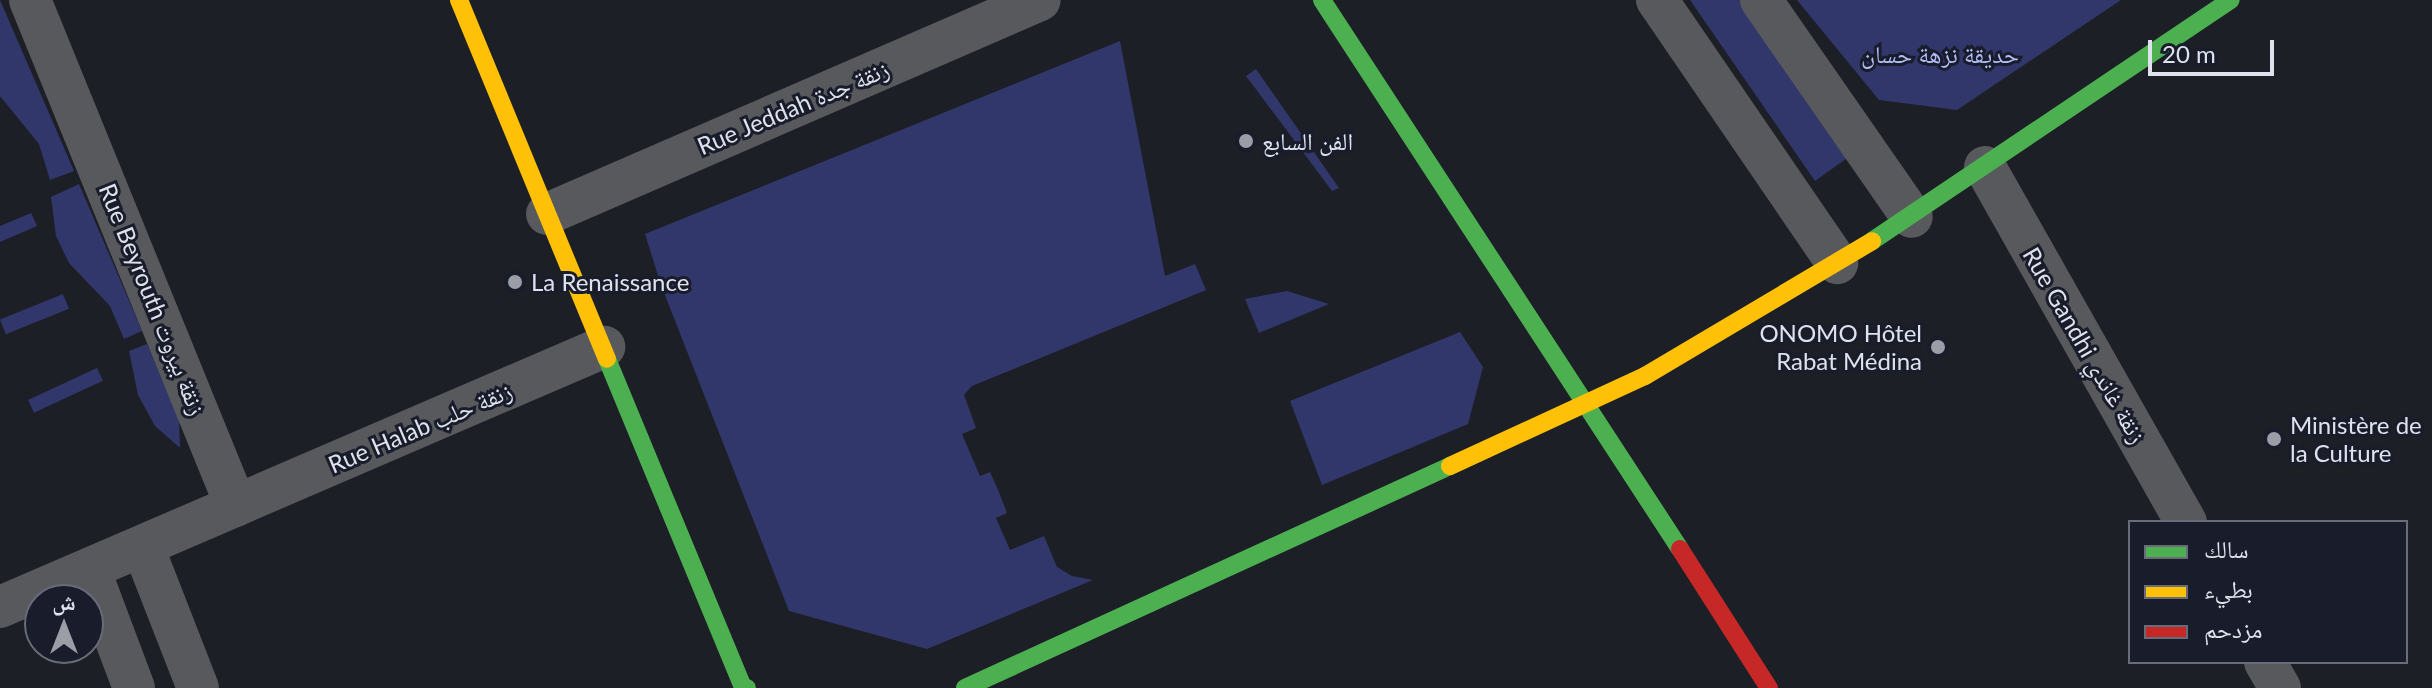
<!DOCTYPE html>
<meta charset="utf-8">
<style>
body{margin:0}
#map{position:relative;width:2432px;height:688px;overflow:hidden;background:#1d1f27;font-family:Lato,"Noto Naskh Arabic",sans-serif}
div>[style]{position:absolute}
.green>*{inset:0;background:#31376a;transform-origin:0 0}
.street>*{height:42px;margin:-21px;padding:0 21px;transform-origin:21px;border-radius:21px;background:#58595c}
.fast>*{height:18px;margin:-9px;padding:0 9px;transform-origin:9px;border-radius:9px;background:#4caf50}
.slow>*{height:18px;margin:-9px;padding:0 9px;transform-origin:9px;border-radius:9px;background:#ffc107}
.jam>*{height:18px;margin:-9px;padding:0 9px;transform-origin:9px;border-radius:9px;background:#c62828}
.dots>*{width:22px;height:22px;translate:-50% -50%;box-sizing:border-box;border:4px solid #191c2b;border-radius:50%}
span{translate:-50% -50%;white-space:nowrap;text-align:center;line-height:1.15;-webkit-text-stroke:6px #191c2b;paint-order:stroke}
.park-label{font-size:24px;color:#b1bdf7}
.street-label{font-size:24px;color:#dfe2ec}
.poi-label{font-size:24px;color:#dfe2ec}
.left{translate:0 -50%;text-align:left}
.right{translate:-100% -50%;text-align:right}
.legend{position:absolute;left:2128px;top:520px;width:280px;height:144px;box-sizing:border-box;background:#191c2b;border:2px solid #686b78;margin:0;padding:10px 14px;list-style:none;font-size:24px;color:#dfe2ec}
.legend li{display:flex;align-items:center;gap:16px;height:40px}
.legend b{width:40px;border:2px solid #686b78}
.north{position:absolute;left:24px;top:584px;width:80px;height:80px;box-sizing:border-box;background:#191c2b;border:2px solid #686b78;border-radius:50%;rotate:0deg;font-size:22px;font-weight:700;line-height:32px;text-align:center;color:#dfe2ec}
.north::after{content:'';display:block;margin:auto;width:28px;height:36px;background:#9b9ea7;clip-path:polygon(50% 0,100% 100%,50% 72%,0 100%)}
.scale{position:absolute;left:2148px;top:40px;width:126px;height:36px;box-sizing:border-box;border:4px solid #dfe2ec;border-top:0;padding-left:10px;font-size:24px;line-height:28px;white-space:nowrap;color:#dfe2ec;-webkit-text-stroke:6px #191c2b;paint-order:stroke}
</style>
<div id="map">
<div class="green">
<i style="clip-path:polygon(0 0,74px 171px,50px 180px,39px 144px,0 96px)"></i>
<i style="clip-path:polygon(1690px 0,1742px 0,1850px 156px,1815px 181px)"></i>
<i style="clip-path:polygon(1797px 0,2121px 0,1957px 110px,1879px 100px)"></i>
<i style="clip-path:polygon(1120px 41px,1165px 276px,1195px 264px,1206px 290px,972px 386px,964px 395px,976px 428px,962px 434px,980px 476px,990px 472px,999px 492px,1007px 513px,996px 518px,1010px 550px,1044px 536px,1057px 567px,1072px 576px,1093px 580px,927px 649px,789px 611px,661px 285px,645px 234px)"></i>
<i style="clip-path:polygon(1256px 69px,1339px 188px,1332px 191px,1246px 76px)"></i>
<i style="clip-path:polygon(79px 184px,142px 331px,124px 339px,110px 306px,69px 263px,56px 236px,51px 197px)"></i>
<i style="clip-path:polygon(31px 213px,37px 226px,0 242px,0 226px)"></i>
<i style="clip-path:polygon(1287px 291px,1329px 304px,1259px 333px,1245px 299px)"></i>
<i style="left:63px;top:294px;width:16px;height:68px;rotate:68deg"></i>
<i style="clip-path:polygon(1460px 332px,1483px 367px,1468px 424px,1322px 485px,1290px 401px)"></i>
<i style="clip-path:polygon(147px 344px,179px 419px,180px 448px,155px 426px,138px 395px,129px 351px)"></i>
<i style="left:97px;top:368px;width:14px;height:76px;rotate:65deg"></i>
</div>
<div class="street">
<i style="left:30px;top:0;width:546px;rotate:67.85deg"></i>
<i style="left:1657px;top:0;width:319px;rotate:55.6deg"></i>
<i style="left:1761px;top:0;width:264px;rotate:55.2deg"></i>
<i style="left:1985px;top:167px;width:408px;rotate:60.5deg"></i>
<i style="left:547px;top:214px;width:537px;rotate:-23.46deg"></i>
<i style="left:143px;top:547px;width:151px;rotate:68.7deg"></i>
<i style="left:90px;top:571px;width:125px;rotate:69.4deg"></i>
<i style="left:0;top:607px;width:658px;rotate:-23.29deg"></i>
<i style="left:2265px;top:662px;width:30px;rotate:60deg"></i>
</div>
<div class="fast">
<i style="left:1322px;top:0;width:655px;rotate:56.89deg"></i>
<i style="left:1872px;top:241px;width:432px;rotate:-33.9deg"></i>
<i style="left:607px;top:359px;width:355px;rotate:67.5deg"></i>
<i style="left:743px;top:687px;width:4px;rotate:14deg"></i>
<i style="left:965px;top:688px;width:533px;rotate:-24.6deg"></i>
</div>
<div class="slow">
<i style="left:459px;top:0;width:388px;rotate:67.6deg"></i>
<i style="left:1450px;top:466px;width:215px;rotate:-24.8deg"></i>
<i style="left:1645px;top:376px;width:264px;rotate:-30.7deg"></i>
</div>
<div class="jam">
<i style="left:1680px;top:549px;width:165px;rotate:57.4deg"></i>
</div>
<div class="dots">
<i style="left:1246px;top:141px;background:#9b9ea7"></i>
<i style="left:515px;top:282px;background:#9b9ea7"></i>
<i style="left:1938px;top:347px;background:#9b9ea7"></i>
<i style="left:2274px;top:439px;background:#9b9ea7"></i>
</div>
<div class="park-label">
<span style="left:1940px;top:54px">حديقة نزهة حسان</span>
</div>
<div class="street-label">
<span style="left:793px;top:107px;rotate:-23deg">Rue Jeddah زنقة جدة</span>
<span style="left:153px;top:299px;rotate:68deg">Rue Beyrouth زنقة بيروت</span>
<span style="left:2085px;top:345px;rotate:60deg">Rue Gandhi زنقة غاندي</span>
<span style="left:420px;top:427px;rotate:-23deg">Rue Halab زنقة حلب</span>
</div>
<div class="poi-label">
<span class="left" style="left:1262px;top:141px">الفن السابع</span>
<span class="left" style="left:531px;top:282px">La Renaissance</span>
<span class="right" style="left:1922px;top:347px">ONOMO Hôtel<br>Rabat Médina</span>
<span class="left" style="left:2290px;top:439px">Ministère de<br>la Culture</span>
</div>
<ul class="legend">
<li><b style="height:10px;background:#4caf50"></b>سالك</li>
<li><b style="height:10px;background:#ffc107"></b>بطيء</li>
<li><b style="height:10px;background:#c62828"></b>مزدحم</li>
</ul>
<div class="north">ش</div>
<div class="scale">20 m</div>
</div>
